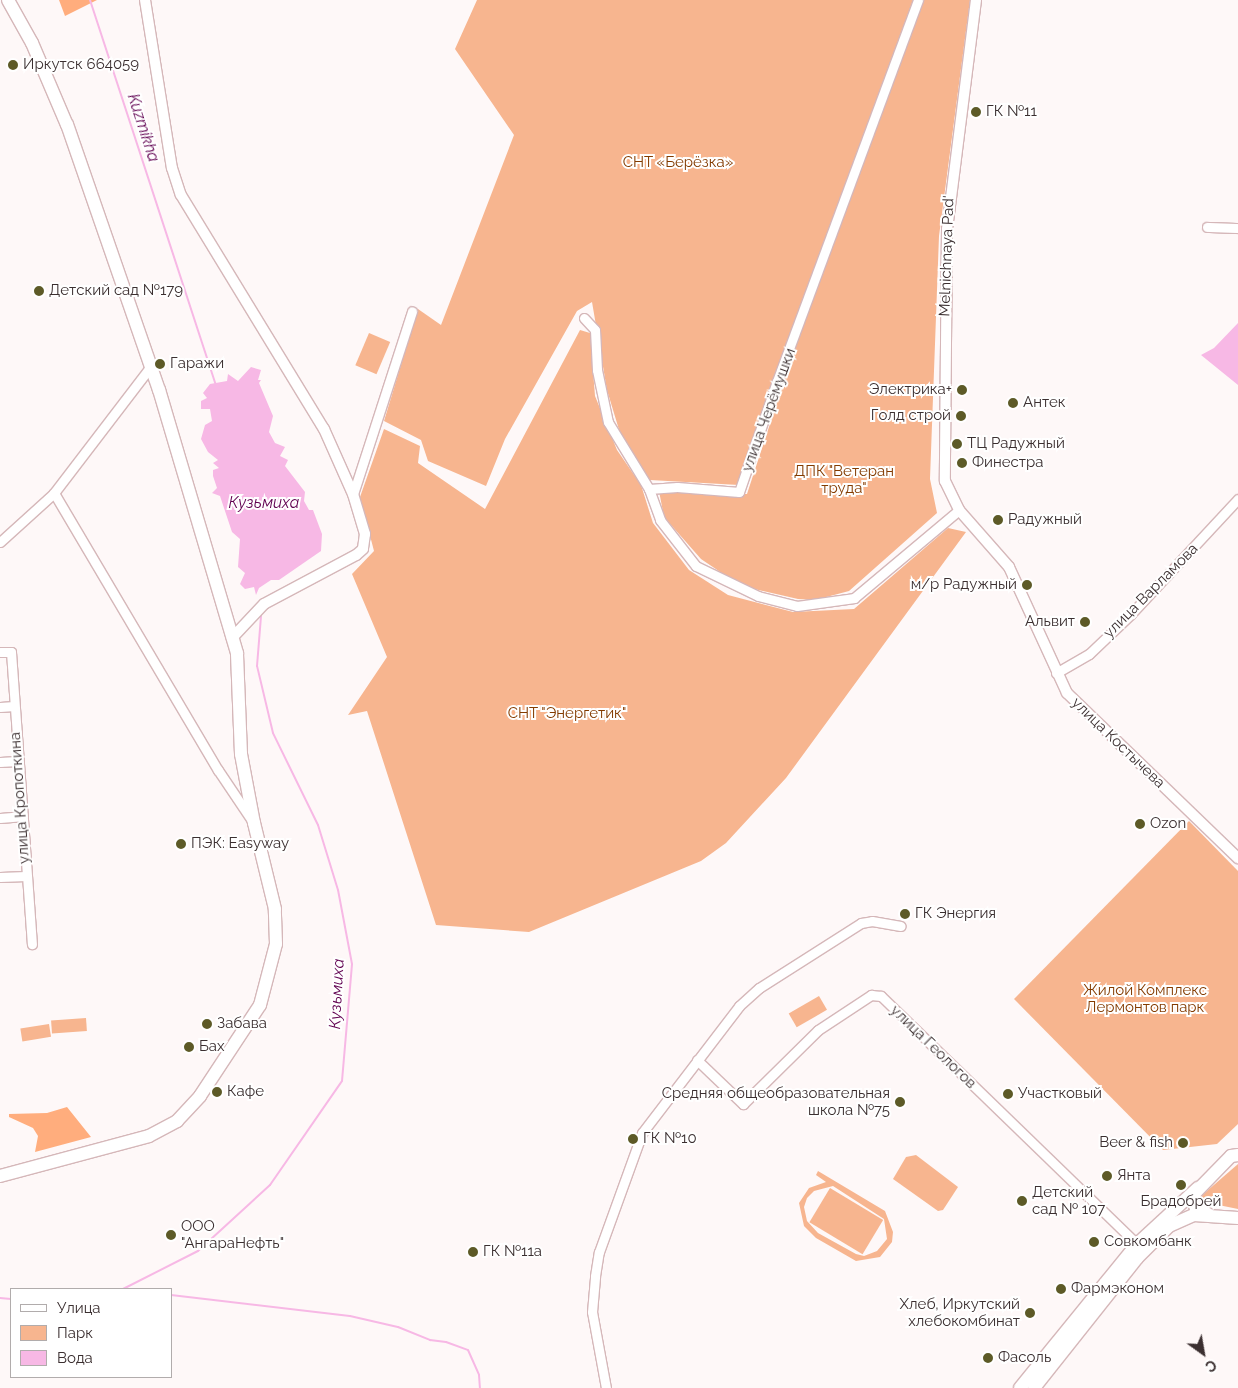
<!DOCTYPE html>
<meta charset="utf-8">
<style>
body{margin:0}
#map{position:relative;width:1238px;height:1388px;overflow:hidden;background:#fef8f8;font-family:Raleway,sans-serif}
div>[style]{position:absolute}
.green>*{inset:0;background:#f7b58f;transform-origin:0 0}
.forest>*{inset:0;background:#ffad7d}
.water>*{inset:0;background:#f7b8e5}
.stream>*{height:2px;margin:-1px;padding:0 1px;transform-origin:1px;border-radius:1px;background:#f7b8e5}
.roads{filter:drop-shadow(1px 0 #d5b7b9) drop-shadow(-1px 0 #d5b7b9) drop-shadow(0 1px #d5b7b9) drop-shadow(0 -1px #d5b7b9)}
.minor>*{height:9px;margin:-4.5px;padding:0 4.5px;transform-origin:4.5px;border-radius:4.5px;background:#fff}
.tertiary>*{height:10px;margin:-5px;padding:0 5px;transform-origin:5px;border-radius:5px;background:#fff}
.secondary>*{height:12px;margin:-6px;padding:0 6px;transform-origin:6px;border-radius:6px;background:#fff}
.dots>*{width:14px;height:14px;translate:-50% -50%;box-sizing:border-box;border:2px solid #fff;border-radius:50%}
span{translate:-50% -50%;white-space:nowrap;text-align:center;line-height:1.15;-webkit-text-stroke:4px #fff;paint-order:stroke}
.poi-label{font-size:15px;color:#3b2f30}
.left{translate:0 -50%;text-align:left}
.right{translate:-100% -50%;text-align:right}
.park-label{font-size:15px;color:#833b00}
.street-label{font-size:15px;color:#3b2f30}
.water-label{font-size:16px;color:#600150;font-style:italic}
.legend{position:absolute;left:10px;top:1288px;width:162px;height:90px;box-sizing:border-box;background:#fff;border:1px solid #b1acac;margin:0;padding:6px 9px;list-style:none;font-size:15px;color:#3b2f30}
.legend li{display:flex;align-items:center;gap:10px;height:25px}
.legend b{width:25px;border:1px solid #b1acac}
.north{position:absolute;left:1178px;top:1328px;width:50px;height:50px;-webkit-text-stroke:4px #fff;paint-order:stroke;rotate:148deg;font-size:14px;font-weight:700;line-height:20px;text-align:center;color:#3b2f30}
.north::after{content:'';display:block;margin:auto;width:18px;height:22px;background:#3b2f30;clip-path:polygon(50% 0,100% 100%,50% 72%,0 100%)}
</style>
<div id="map">
<div class="green">
<i style="clip-path:polygon(477px 0,913px 0,795px 321px,739px 485px,650px 480px,620px 433px,607px 390px,592px 302px,577px 311px,505px 439px,486px 486px,428px 461px,421px 440px,384px 421px,418px 309px,441px 325px,514px 135px,455px 49px)"></i>
<i style="clip-path:polygon(922px 0,970px 0,939px 236px,930px 479px,937px 513px,849px 591px,815px 600px,798px 599px,741px 586px,701px 559px,664px 517px,659px 491px,747px 494px,805px 317px)"></i>
<i style="clip-path:polygon(580px 330px,590px 333px,595px 396px,617px 450px,641px 485px,653px 523px,689px 570px,728px 595px,793px 612px,854px 609px,948px 528px,966px 532px,786px 778px,726px 843px,701px 861px,529px 932px,436px 925px,367px 711px,348px 715px,387px 657px,352px 574px,374px 551px,360px 497px,384px 429px,420px 446px,418px 463px,485px 509px)"></i>
<i style="left:369px;top:333px;width:23px;height:35px;rotate:23deg"></i>
<i style="clip-path:polygon(1189px 821px,1238px 871px,1238px 1124px,1217px 1144px,1163px 1150px,1014px 999px)"></i>
<i style="left:819px;top:996px;width:16px;height:35px;rotate:60deg"></i>
<i style="left:86px;top:1018px;width:13px;height:35px;rotate:86deg"></i>
<i style="left:49px;top:1024px;width:13px;height:29px;rotate:81deg"></i>
<i style="clip-path:polygon(916px 1155px,958px 1187px,943px 1210px,938px 1211px,893px 1179px,906px 1157px)"></i>
<i style="clip-path:polygon(1238px 1164px,1238px 1209px,1199px 1201px,1200px 1197px)"></i>
<i style="clip-path:polygon(evenodd,818px 1171px,885px 1211px,893px 1232px,892px 1242px,880px 1257px,856px 1261px,816px 1238px,804px 1226px,799px 1203px,809px 1188px,826px 1182px,816px 1175px,818px 1171px,833px 1186px,884px 1219px,887px 1239px,877px 1251px,864px 1256px,856px 1254px,818px 1233px,807px 1221px,804px 1207px,807px 1198px,814px 1191px,833px 1186px)"></i>
<i style="left:830px;top:1188px;width:62px;height:40px;rotate:31deg"></i>
</div>
<div class="forest">
<i style="clip-path:polygon(59px 0,97px 0,65px 16px)"></i>
<i style="clip-path:polygon(67px 1107px,91px 1137px,35px 1152px,38px 1136px,33px 1128px,9px 1117px,9px 1114px,47px 1113px)"></i>
</div>
<div class="water">
<i style="clip-path:polygon(1238px 323px,1238px 385px,1201px 355px,1214px 348px)"></i>
<i style="clip-path:polygon(251px 367px,261px 370px,258px 380px,261px 380px,259px 383px,273px 416px,269px 432px,275px 443px,285px 447px,280px 456px,288px 460px,285px 466px,305px 492px,304px 501px,309px 510px,313px 510px,322px 534px,321px 551px,279px 580px,271px 580px,259px 588px,256px 595px,254px 587px,245px 589px,240px 584px,245px 573px,238px 567px,240px 539px,232px 532px,220px 496px,212px 493px,217px 488px,213px 476px,213px 470px,219px 468px,213px 463px,218px 460px,208px 452px,201px 439px,205px 425px,212px 421px,210px 409px,201px 409px,201px 401px,207px 398px,203px 393px,210px 384px,227px 381px,228px 374px,238px 381px)"></i>
</div>
<div class="stream">
<i style="left:90px;top:0;width:405px;rotate:71.9deg"></i>
<i style="left:123px;top:1289px;width:84px;rotate:-26.9deg"></i>
<i style="left:198px;top:1251px;width:98px;rotate:-42.5deg"></i>
<i style="left:270px;top:1185px;width:126px;rotate:-55.3deg"></i>
<i style="left:342px;top:1081px;width:117px;rotate:-85.1deg"></i>
<i style="left:352px;top:964px;width:75px;rotate:-100.7deg"></i>
<i style="left:338px;top:890px;width:68px;rotate:-107.1deg"></i>
<i style="left:318px;top:825px;width:102px;rotate:-116.1deg"></i>
<i style="left:273px;top:733px;width:69px;rotate:-103.4deg"></i>
<i style="left:257px;top:666px;width:50px;rotate:-85.4deg"></i>
<i style="left:171px;top:1295px;width:180px;rotate:6.7deg"></i>
<i style="left:350px;top:1316px;width:49px;rotate:12.9deg"></i>
<i style="left:398px;top:1327px;width:35px;rotate:22deg"></i>
<i style="left:430px;top:1340px;width:16px;rotate:7deg"></i>
<i style="left:446px;top:1342px;width:23px;rotate:20deg"></i>
<i style="left:468px;top:1350px;width:27px;rotate:66deg"></i>
<i style="left:479px;top:1375px;width:13px;rotate:86deg"></i>
<i style="left:0;top:1298px;width:11px;rotate:5deg"></i>
</div>
<div class="roads">
<div class="minor">
<i style="left:918px;top:0;width:406px;rotate:110.3deg"></i>
<i style="left:777px;top:381px;width:117px;rotate:108.9deg"></i>
<i style="left:739px;top:492px;width:62px;rotate:-175.4deg"></i>
<i style="left:677px;top:487px;width:28px;rotate:176deg"></i>
<i style="left:649px;top:489px;width:33px;rotate:70deg"></i>
<i style="left:660px;top:520px;width:58px;rotate:52deg"></i>
<i style="left:696px;top:566px;width:69px;rotate:25.8deg"></i>
<i style="left:758px;top:596px;width:40px;rotate:14.4deg"></i>
<i style="left:797px;top:606px;width:58px;rotate:-8deg"></i>
<i style="left:854px;top:598px;width:137px;rotate:-40deg"></i>
<i style="left:1207px;top:227px;width:31px;rotate:2deg"></i>
<i style="left:584px;top:318px;width:16px;rotate:47deg"></i>
<i style="left:595px;top:330px;width:40px;rotate:87.1deg"></i>
<i style="left:597px;top:370px;width:53px;rotate:78.1deg"></i>
<i style="left:608px;top:422px;width:79px;rotate:58.5deg"></i>
<i style="left:54px;top:493px;width:322px;rotate:59.4deg"></i>
<i style="left:218px;top:770px;width:63px;rotate:56.1deg"></i>
<i style="left:353px;top:494px;width:192px;rotate:-72.1deg"></i>
<i style="left:0;top:542px;width:73px;rotate:-42.2deg"></i>
<i style="left:54px;top:493px;width:160px;rotate:-52.6deg"></i>
<i style="left:0;top:652px;width:11px"></i>
<i style="left:11px;top:652px;width:293px;rotate:85.9deg"></i>
<i style="left:1056px;top:673px;width:38px;rotate:-30deg"></i>
<i style="left:1089px;top:654px;width:58px;rotate:-43.6deg"></i>
<i style="left:1131px;top:614px;width:157px;rotate:-47.1deg"></i>
<i style="left:0;top:707px;width:14px;rotate:-4deg"></i>
<i style="left:0;top:762px;width:17px;rotate:-3deg"></i>
<i style="left:0;top:818px;width:21px;rotate:-5deg"></i>
<i style="left:0;top:877px;width:26px;rotate:-2deg"></i>
<i style="left:697px;top:1060px;width:64px;rotate:43.7deg"></i>
<i style="left:743px;top:1104px;width:105px;rotate:-44.6deg"></i>
<i style="left:818px;top:1030px;width:64px;rotate:-33.4deg"></i>
<i style="left:871px;top:995px;width:10px;rotate:6deg"></i>
<i style="left:881px;top:996px;width:356px;rotate:44.1deg"></i>
<i style="left:606px;top:1388px;width:77px;rotate:-100.4deg"></i>
<i style="left:592px;top:1312px;width:36px;rotate:-85deg"></i>
<i style="left:595px;top:1276px;width:24px;rotate:-81deg"></i>
<i style="left:599px;top:1252px;width:127px;rotate:-70.1deg"></i>
<i style="left:642px;top:1133px;width:160px;rotate:-52.6deg"></i>
<i style="left:739px;top:1006px;width:27px;rotate:-42deg"></i>
<i style="left:759px;top:988px;width:121px;rotate:-32.5deg"></i>
<i style="left:861px;top:923px;width:11px;rotate:-10deg"></i>
<i style="left:872px;top:921px;width:29px;rotate:10deg"></i>
</div>
<div class="tertiary">
<i style="left:145px;top:0;width:170px;rotate:80.9deg"></i>
<i style="left:172px;top:168px;width:28px;rotate:72deg"></i>
<i style="left:181px;top:195px;width:274px;rotate:58.6deg"></i>
<i style="left:324px;top:429px;width:71px;rotate:66deg"></i>
<i style="left:353px;top:494px;width:42px;rotate:73.3deg"></i>
<i style="left:365px;top:534px;width:15px;rotate:98deg"></i>
<i style="left:363px;top:549px;width:9px;rotate:139deg"></i>
<i style="left:356px;top:555px;width:104px;rotate:152deg"></i>
<i style="left:264px;top:604px;width:47px;rotate:133.3deg"></i>
<i style="left:976px;top:0;width:231px;rotate:97.2deg"></i>
<i style="left:947px;top:229px;width:252px;rotate:90.5deg"></i>
<i style="left:945px;top:481px;width:32px;rotate:64deg"></i>
<i style="left:959px;top:510px;width:76px;rotate:48.7deg"></i>
<i style="left:1009px;top:567px;width:139px;rotate:65.3deg"></i>
<i style="left:1067px;top:693px;width:238px;rotate:44deg"></i>
</div>
<div class="secondary">
<i style="left:0;top:1176px;width:154px;rotate:-15deg"></i>
<i style="left:149px;top:1136px;width:32px;rotate:-28deg"></i>
<i style="left:177px;top:1121px;width:34px;rotate:-47deg"></i>
<i style="left:200px;top:1096px;width:109px;rotate:-56.6deg"></i>
<i style="left:260px;top:1005px;width:63px;rotate:-75.3deg"></i>
<i style="left:276px;top:944px;width:35px;rotate:-92deg"></i>
<i style="left:275px;top:909px;width:89px;rotate:-103.7deg"></i>
<i style="left:254px;top:823px;width:70px;rotate:-100.7deg"></i>
<i style="left:241px;top:754px;width:101px;rotate:-92.3deg"></i>
<i style="left:237px;top:653px;width:274px;rotate:-106.5deg"></i>
<i style="left:159px;top:390px;width:281px;rotate:-109.1deg"></i>
<i style="left:67px;top:125px;width:89px;rotate:-113.1deg"></i>
<i style="left:32px;top:43px;width:49px;rotate:-119.2deg"></i>
<i style="left:1208px;top:1214px;width:13px;rotate:-157deg"></i>
<i style="left:1196px;top:1209px;width:14px;rotate:-107deg"></i>
<i style="left:1192px;top:1196px;width:56px;rotate:-45.7deg"></i>
<i style="left:1231px;top:1156px;width:7px;rotate:-8deg"></i>
<i style="left:1020px;top:1388px;width:186px;rotate:-50.9deg"></i>
<i style="left:1137px;top:1244px;width:83px;rotate:-42.6deg"></i>
<i style="left:1034px;top:1388px;width:166px;rotate:-51.6deg"></i>
<i style="left:1137px;top:1258px;width:45px;rotate:-45deg"></i>
<i style="left:1169px;top:1226px;width:27px;rotate:-24deg"></i>
<i style="left:1194px;top:1215px;width:44px;rotate:3.9deg"></i>
</div>
</div>
<div class="dots">
<i style="left:13px;top:65px;background:#5d5a27"></i>
<i style="left:976px;top:112px;background:#5d5a27"></i>
<i style="left:39px;top:291px;background:#5d5a27"></i>
<i style="left:160px;top:364px;background:#5d5a27"></i>
<i style="left:962px;top:390px;background:#5d5a27"></i>
<i style="left:1013px;top:403px;background:#5d5a27"></i>
<i style="left:961px;top:416px;background:#5d5a27"></i>
<i style="left:957px;top:444px;background:#5d5a27"></i>
<i style="left:962px;top:463px;background:#5d5a27"></i>
<i style="left:998px;top:520px;background:#5d5a27"></i>
<i style="left:1027px;top:585px;background:#5d5a27"></i>
<i style="left:1085px;top:622px;background:#5d5a27"></i>
<i style="left:1140px;top:824px;background:#5d5a27"></i>
<i style="left:181px;top:844px;background:#5d5a27"></i>
<i style="left:905px;top:914px;background:#5d5a27"></i>
<i style="left:207px;top:1024px;background:#5d5a27"></i>
<i style="left:189px;top:1047px;background:#5d5a27"></i>
<i style="left:217px;top:1092px;background:#5d5a27"></i>
<i style="left:1008px;top:1094px;background:#5d5a27"></i>
<i style="left:900px;top:1102px;background:#5d5a27"></i>
<i style="left:633px;top:1139px;background:#5d5a27"></i>
<i style="left:1183px;top:1143px;background:#5d5a27"></i>
<i style="left:1107px;top:1176px;background:#5d5a27"></i>
<i style="left:1181px;top:1185px;background:#5d5a27"></i>
<i style="left:1022px;top:1201px;background:#5d5a27"></i>
<i style="left:171px;top:1235px;background:#5d5a27"></i>
<i style="left:1094px;top:1242px;background:#5d5a27"></i>
<i style="left:473px;top:1252px;background:#5d5a27"></i>
<i style="left:1061px;top:1289px;background:#5d5a27"></i>
<i style="left:1030px;top:1313px;background:#5d5a27"></i>
<i style="left:988px;top:1358px;background:#5d5a27"></i>
</div>
<div class="poi-label">
<span class="left" style="left:23px;top:65px">Иркутск 664059</span>
<span class="left" style="left:986px;top:112px">ГК №11</span>
<span class="left" style="left:49px;top:291px">Детский сад №179</span>
<span class="left" style="left:170px;top:364px">Гаражи</span>
<span class="right" style="left:952px;top:390px">Электрика+</span>
<span class="left" style="left:1023px;top:403px">Антек</span>
<span class="right" style="left:951px;top:416px">Голд строй</span>
<span class="left" style="left:967px;top:444px">ТЦ Радужный</span>
<span class="left" style="left:972px;top:463px">Финестра</span>
<span class="left" style="left:1008px;top:520px">Радужный</span>
<span class="right" style="left:1017px;top:585px">м/р Радужный</span>
<span class="right" style="left:1075px;top:622px">Альвит</span>
<span class="left" style="left:1150px;top:824px">Ozon</span>
<span class="left" style="left:191px;top:844px">ПЭК: Easyway</span>
<span class="left" style="left:915px;top:914px">ГК Энергия</span>
<span class="left" style="left:217px;top:1024px">Забава</span>
<span class="left" style="left:199px;top:1047px">Бах</span>
<span class="left" style="left:227px;top:1092px">Кафе</span>
<span class="right" style="left:890px;top:1102px">Средняя общеобразовательная<br>школа №75</span>
<span class="left" style="left:1018px;top:1094px">Участковый</span>
<span class="left" style="left:643px;top:1139px">ГК №10</span>
<span class="right" style="left:1173px;top:1143px">Beer &amp; fish</span>
<span class="left" style="left:1117px;top:1176px">Янта</span>
<span class="left" style="left:1032px;top:1201px">Детский<br>сад № 107</span>
<span style="left:1181px;top:1202px">Брадобрей</span>
<span class="left" style="left:181px;top:1235px">ООО<br>"АнгараНефть"</span>
<span class="left" style="left:1104px;top:1242px">Совкомбанк</span>
<span class="left" style="left:483px;top:1252px">ГК №11а</span>
<span class="left" style="left:1071px;top:1289px">Фармэконом</span>
<span class="right" style="left:1020px;top:1313px">Хлеб, Иркутский<br>хлебокомбинат</span>
<span class="left" style="left:998px;top:1358px">Фасоль</span>
</div>
<div class="park-label">
<span style="left:678px;top:163px">СНТ «Берёзка»</span>
<span style="left:844px;top:480px">ДПК "Ветеран<br>труда"</span>
<span style="left:567px;top:714px">СНТ "Энергетик"</span>
<span style="left:1145px;top:999px">Жилой Комплекс<br>Лермонтов парк</span>
</div>
<div class="street-label">
<span style="left:947px;top:256px;rotate:-88deg">Melnichnaya Pad'</span>
<span style="left:769px;top:410px;rotate:-70deg">улица Черёмушки</span>
<span style="left:1151px;top:591px;rotate:-45deg">улица Варламова</span>
<span style="left:1118px;top:743px;rotate:44deg">улица Костычева</span>
<span style="left:20px;top:798px;rotate:-94deg">улица Кропоткина</span>
<span style="left:933px;top:1047px;rotate:44deg">улица Геологов</span>
</div>
<div class="water-label">
<span style="left:143px;top:128px;rotate:72deg">Kuzmikha</span>
<span style="left:264px;top:503px">Кузьмиха</span>
<span style="left:337px;top:994px;rotate:-87deg">Кузьмиха</span>
</div>
<ul class="legend">
<li><b style="height:6px;background:#fff"></b>Улица</li>
<li><b style="height:14px;background:#f7b58f"></b>Парк</li>
<li><b style="height:14px;background:#f7b8e5"></b>Вода</li>
</ul>
<div class="north">С</div>
</div>
